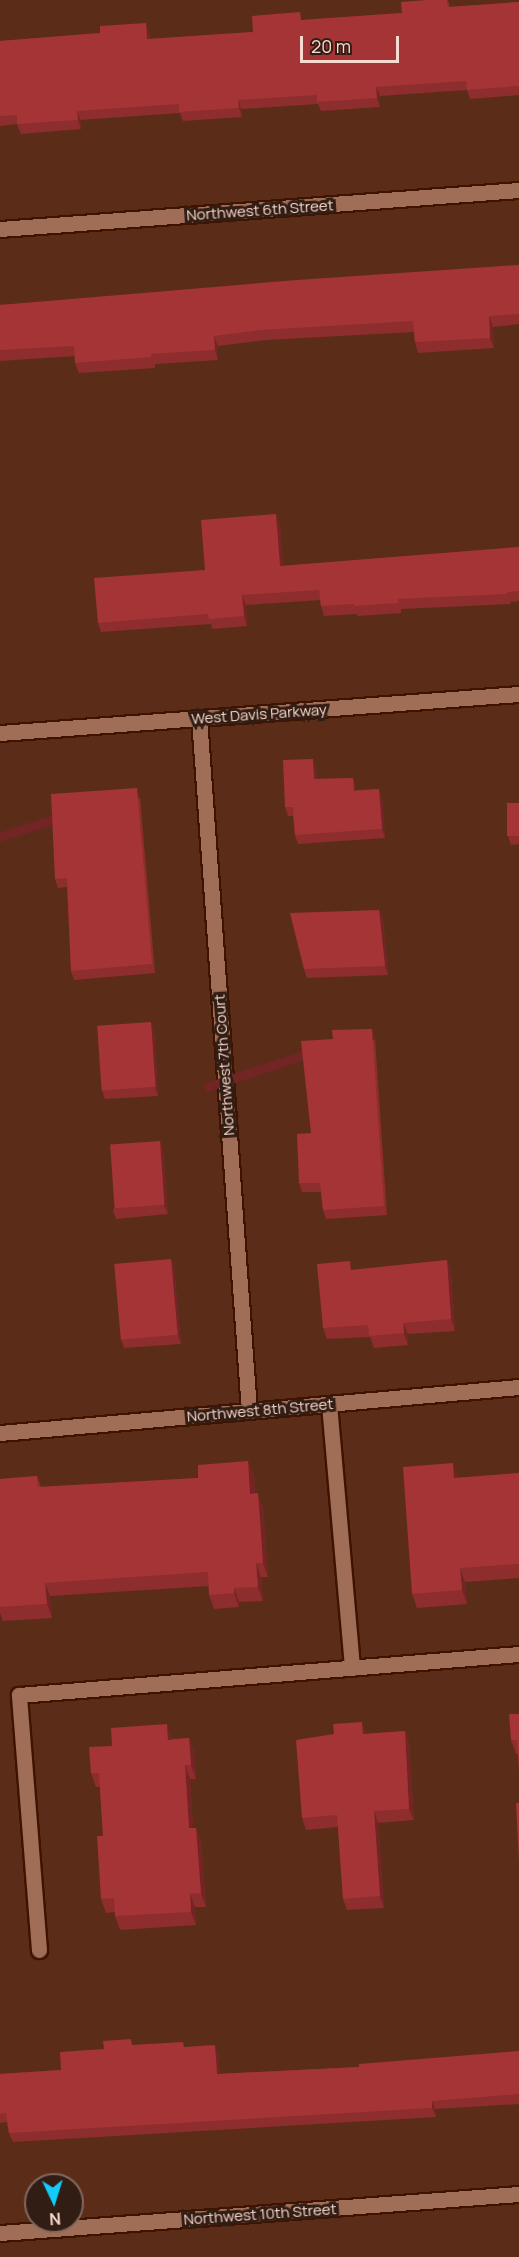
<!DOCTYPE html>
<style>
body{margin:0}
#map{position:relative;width:519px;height:2257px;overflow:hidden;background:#5b2d19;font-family:Manrope,sans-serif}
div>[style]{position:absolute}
.roads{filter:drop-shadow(2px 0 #3e1300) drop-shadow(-2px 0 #3e1300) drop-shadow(0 2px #3e1300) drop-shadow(0 -2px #3e1300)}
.service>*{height:15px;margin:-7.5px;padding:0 7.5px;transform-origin:7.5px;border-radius:7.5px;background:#a06d57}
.minor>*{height:15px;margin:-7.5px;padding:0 7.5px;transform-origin:7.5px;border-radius:7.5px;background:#a06d57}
.tertiary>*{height:15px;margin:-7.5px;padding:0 7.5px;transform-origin:7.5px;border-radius:7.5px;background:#a06d57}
.wall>*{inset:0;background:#8d2d2e}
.shaded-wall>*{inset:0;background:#732425;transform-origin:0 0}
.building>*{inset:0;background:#a43435;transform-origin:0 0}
span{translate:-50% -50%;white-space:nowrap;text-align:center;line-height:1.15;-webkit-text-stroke:6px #321d14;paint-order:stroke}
.street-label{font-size:15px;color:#f7d9cd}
.north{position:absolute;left:24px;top:2173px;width:60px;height:60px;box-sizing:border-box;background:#321d14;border:2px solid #81685e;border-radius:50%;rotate:176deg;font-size:16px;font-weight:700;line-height:24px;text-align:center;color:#f7d9cd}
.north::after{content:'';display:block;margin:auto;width:21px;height:27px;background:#14cafb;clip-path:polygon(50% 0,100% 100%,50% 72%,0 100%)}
.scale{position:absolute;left:300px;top:36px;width:99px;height:27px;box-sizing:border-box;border:3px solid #f7d9cd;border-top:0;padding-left:8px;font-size:18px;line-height:21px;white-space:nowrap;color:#f7d9cd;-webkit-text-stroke:4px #321d14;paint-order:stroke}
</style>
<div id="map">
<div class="roads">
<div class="service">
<i style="left:329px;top:1404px;width:265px;rotate:85deg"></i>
<i style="left:39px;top:1950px;width:256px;rotate:-94.5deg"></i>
<i style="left:19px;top:1695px;width:502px;rotate:-4.69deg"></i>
</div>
<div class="minor">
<i style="left:0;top:229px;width:520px;rotate:-4.3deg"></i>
<i style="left:199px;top:718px;width:695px;rotate:85.87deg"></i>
<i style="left:0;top:1433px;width:521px;rotate:-5.07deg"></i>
<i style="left:0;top:2233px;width:520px;rotate:-4.3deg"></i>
</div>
<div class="tertiary">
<i style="left:0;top:733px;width:520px;rotate:-4.3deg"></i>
</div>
</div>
<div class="wall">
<i style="clip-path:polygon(448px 0,450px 7px,519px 2px,519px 95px,470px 99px,467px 90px,380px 96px,380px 107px,321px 111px,318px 104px,241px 109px,242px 117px,183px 121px,180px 113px,80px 120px,81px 129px,21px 134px,17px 124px,0 126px,0 41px,100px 33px,146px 23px,149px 32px,150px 39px,253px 32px,303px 20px,402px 13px)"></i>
<i style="clip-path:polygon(519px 265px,519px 324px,493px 327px,494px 348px,418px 353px,415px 342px,414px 332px,266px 340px,218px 346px,218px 360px,155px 364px,155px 368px,79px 373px,75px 363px,75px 356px,0 361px,0 303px,1px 305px)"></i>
<i style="clip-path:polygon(280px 524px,283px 566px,519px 547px,519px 601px,510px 602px,511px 604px,401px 609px,401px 613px,357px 616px,357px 614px,324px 616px,321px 606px,320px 600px,246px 605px,247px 626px,212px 629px,211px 624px,101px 632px,98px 623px,205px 570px)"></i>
<i style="clip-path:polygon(316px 768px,317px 779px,353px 778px,356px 786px,356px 790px,379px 789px,382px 798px,385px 838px,298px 844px,295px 835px,293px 816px,288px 816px,285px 807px)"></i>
<i style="clip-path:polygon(140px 797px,155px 973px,74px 980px,71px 971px,67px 887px,58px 888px,55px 879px)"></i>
<i style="clip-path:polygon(519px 803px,519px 844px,511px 845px,508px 836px)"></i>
<i style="clip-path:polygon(379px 910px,383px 919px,388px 975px,307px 978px,304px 969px)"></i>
<i style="clip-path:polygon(151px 1022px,154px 1031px,158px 1096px,105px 1099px,102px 1091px)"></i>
<i style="clip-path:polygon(375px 1038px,387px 1215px,326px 1219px,323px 1210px,321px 1192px,302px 1192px,299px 1183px,311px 1133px)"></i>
<i style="clip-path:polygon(160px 1141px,163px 1150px,168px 1214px,116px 1219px,113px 1210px)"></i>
<i style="clip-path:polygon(171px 1259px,174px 1268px,181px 1344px,124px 1348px,121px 1339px)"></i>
<i style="clip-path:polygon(447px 1260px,451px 1272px,455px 1331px,408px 1334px,408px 1345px,374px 1348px,370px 1337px,327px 1339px,323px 1328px,353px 1270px)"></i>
<i style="clip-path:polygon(248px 1461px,254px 1475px,255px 1493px,263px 1507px,268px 1577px,261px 1577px,263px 1601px,239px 1602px,239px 1607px,214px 1609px,209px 1595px,209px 1586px,50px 1596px,52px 1618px,3px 1621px,0 1613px,0 1479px,37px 1476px,41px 1487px,198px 1478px)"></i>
<i style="clip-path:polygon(519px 1473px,519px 1578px,465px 1582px,467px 1604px,417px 1608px,412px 1594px,458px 1478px)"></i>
<i style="clip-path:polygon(519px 1714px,518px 1754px,516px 1754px,511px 1740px)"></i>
<i style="clip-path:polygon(405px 1731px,409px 1743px,414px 1820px,378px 1823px,384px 1908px,347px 1910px,343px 1899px,338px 1827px,306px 1830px,302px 1818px,366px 1734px)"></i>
<i style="clip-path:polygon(172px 1738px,172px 1739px,189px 1738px,194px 1752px,196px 1779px,190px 1779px,193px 1828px,196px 1828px,201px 1841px,206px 1907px,195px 1907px,196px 1925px,120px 1930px,115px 1916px,115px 1912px,106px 1913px,101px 1899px,103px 1836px,100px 1787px,96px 1787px,91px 1773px,112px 1746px)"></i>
<i style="clip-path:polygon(134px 2045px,184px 2047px,218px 2054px,220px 2074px,359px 2067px,519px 2051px,519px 2104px,435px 2109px,436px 2117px,13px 2142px,9px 2133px,7px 2122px,0 2123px,0 2074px,61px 2070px)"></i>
</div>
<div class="shaded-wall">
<i style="clip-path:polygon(146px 23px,149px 32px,150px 48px,147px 39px)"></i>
<i style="clip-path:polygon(376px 87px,380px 96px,380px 107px,377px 98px)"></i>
<i style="clip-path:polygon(238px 100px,241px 109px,242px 117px,239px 108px)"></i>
<i style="clip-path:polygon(77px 111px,80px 120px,81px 129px,78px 120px)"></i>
<i style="clip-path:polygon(489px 316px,493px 327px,494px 348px,490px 338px)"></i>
<i style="clip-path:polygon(214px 336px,218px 346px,218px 360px,215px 350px)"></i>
<i style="clip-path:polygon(276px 514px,280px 524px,284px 576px,280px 566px)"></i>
<i style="clip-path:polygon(242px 595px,246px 605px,247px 626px,244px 616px)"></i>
<i style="clip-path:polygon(313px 759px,316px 768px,317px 788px,314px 779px)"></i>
<i style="clip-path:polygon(353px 778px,356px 786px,357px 800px,354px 791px)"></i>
<i style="left:137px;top:788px;width:9px;height:177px;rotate:72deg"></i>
<i style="clip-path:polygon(379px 789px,382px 798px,385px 838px,382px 829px)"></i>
<i style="clip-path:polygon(379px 910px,383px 919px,388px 975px,385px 966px)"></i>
<i style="clip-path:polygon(151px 1022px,154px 1031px,158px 1096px,155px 1087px)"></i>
<i style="left:372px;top:1029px;width:9px;height:177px;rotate:72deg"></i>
<i style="clip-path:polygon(160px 1141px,163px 1150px,168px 1214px,164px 1205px)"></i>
<i style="clip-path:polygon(171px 1259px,174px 1268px,181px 1344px,178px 1335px)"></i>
<i style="clip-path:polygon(447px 1260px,451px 1272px,455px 1331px,451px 1319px)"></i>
<i style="clip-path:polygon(403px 1323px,408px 1334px,408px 1345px,404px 1333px)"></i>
<i style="clip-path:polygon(248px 1461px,254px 1475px,255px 1508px,250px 1494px)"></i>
<i style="clip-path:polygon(453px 1463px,458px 1477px,459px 1492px,454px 1478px)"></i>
<i style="clip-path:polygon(258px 1493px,263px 1507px,268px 1577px,263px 1563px)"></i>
<i style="clip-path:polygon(256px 1563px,261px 1577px,263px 1601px,258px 1587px)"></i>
<i style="clip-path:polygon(460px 1568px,465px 1582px,467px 1604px,462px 1590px)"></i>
<i style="clip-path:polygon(45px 1583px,50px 1596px,52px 1618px,47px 1604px)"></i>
<i style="clip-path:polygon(234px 1588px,239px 1602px,239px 1607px,234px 1593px)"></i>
<i style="clip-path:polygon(362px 1722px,367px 1734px,363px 1734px)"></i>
<i style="clip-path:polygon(167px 1724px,172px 1738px,173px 1754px,168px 1740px)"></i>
<i style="clip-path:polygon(405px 1731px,409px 1743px,414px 1820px,409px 1809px)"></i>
<i style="clip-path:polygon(189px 1738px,194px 1752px,196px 1779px,191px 1765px)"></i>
<i style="clip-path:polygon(185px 1765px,190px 1779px,194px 1842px,189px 1828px)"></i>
<i style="clip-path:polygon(374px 1811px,378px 1823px,384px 1908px,380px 1896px)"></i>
<i style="clip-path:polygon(196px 1828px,201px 1841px,206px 1907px,201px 1893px)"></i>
<i style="clip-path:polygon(190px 1894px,195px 1907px,196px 1925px,191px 1912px)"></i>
<i style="clip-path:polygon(215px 2045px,218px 2054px,221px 2083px,217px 2074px)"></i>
<i style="clip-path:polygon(432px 2101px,435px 2109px,436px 2117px,432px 2108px)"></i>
</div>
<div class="building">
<i style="clip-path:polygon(427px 0,447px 0,448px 7px,519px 2px,519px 86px,467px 90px,466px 81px,376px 87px,377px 98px,317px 102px,317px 95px,238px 100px,239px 108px,179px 112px,179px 104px,77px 111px,78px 120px,17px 124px,17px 115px,0 116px,0 41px,100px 33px,100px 26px,146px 23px,147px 39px,253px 32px,252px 16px,300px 12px,301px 20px,402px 13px,401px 2px)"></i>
<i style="clip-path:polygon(519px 265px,519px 314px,489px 316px,490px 338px,415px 342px,413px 321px,262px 330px,214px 336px,215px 350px,151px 354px,151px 357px,75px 363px,74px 346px,0 350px,0 305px,297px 280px)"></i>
<i style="clip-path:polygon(276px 514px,280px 566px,519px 547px,519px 591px,507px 592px,507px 594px,398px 599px,398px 603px,354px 606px,354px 604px,321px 606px,319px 590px,242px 595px,244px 616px,209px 619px,208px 614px,98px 623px,94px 578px,205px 570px,201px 520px)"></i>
<i style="clip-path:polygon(313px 759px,314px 779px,353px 778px,354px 791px,379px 789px,382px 829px,295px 835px,293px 807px,285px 807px,283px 760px)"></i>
<i style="clip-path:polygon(137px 788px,152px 964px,71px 971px,67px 878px,55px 879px,51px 794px)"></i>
<i style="left:519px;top:803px;width:33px;height:12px;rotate:90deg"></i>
<i style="clip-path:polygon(379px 910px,385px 966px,304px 969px,290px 913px)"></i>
<i style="left:151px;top:1022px;width:65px;height:54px;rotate:86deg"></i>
<i style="clip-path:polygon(372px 1029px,384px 1206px,323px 1210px,320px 1183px,299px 1183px,297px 1134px,311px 1133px,301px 1041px,333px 1039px,332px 1030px)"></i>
<i style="left:160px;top:1141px;width:64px;height:50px;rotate:86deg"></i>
<i style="left:171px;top:1259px;width:76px;height:57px;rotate:85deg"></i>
<i style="clip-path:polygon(447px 1260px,451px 1319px,403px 1323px,404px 1333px,369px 1336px,368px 1325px,323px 1328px,317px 1264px,350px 1261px,351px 1270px)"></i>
<i style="clip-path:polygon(248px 1461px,250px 1494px,258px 1493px,263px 1563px,256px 1563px,258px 1587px,234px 1588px,234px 1593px,209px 1595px,208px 1572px,45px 1583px,47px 1604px,0 1607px,0 1479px,37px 1476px,38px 1487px,198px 1478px,198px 1465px)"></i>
<i style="clip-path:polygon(453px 1463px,454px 1478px,519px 1473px,519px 1564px,460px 1568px,462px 1590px,412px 1594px,403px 1467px)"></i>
<i style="clip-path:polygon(509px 1714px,519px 1714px,519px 1770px,517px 1740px,511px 1740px)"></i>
<i style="clip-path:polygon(362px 1722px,363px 1734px,405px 1731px,409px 1809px,374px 1811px,380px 1896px,343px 1899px,337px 1815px,302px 1818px,296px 1740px,334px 1734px,333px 1724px)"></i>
<i style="clip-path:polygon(167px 1724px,168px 1740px,189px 1738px,191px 1765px,185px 1765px,189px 1828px,196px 1828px,201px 1893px,190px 1894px,191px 1912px,115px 1916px,114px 1898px,101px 1899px,97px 1836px,103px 1836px,99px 1773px,91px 1773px,89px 1747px,112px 1746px,111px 1728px)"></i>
<i style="clip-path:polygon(516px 1803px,519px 1803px,519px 1862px)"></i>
<i style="clip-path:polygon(131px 2039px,132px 2045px,183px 2042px,184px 2047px,215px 2045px,217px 2074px,359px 2067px,359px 2064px,519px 2051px,519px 2094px,432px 2101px,432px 2108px,9px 2133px,6px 2113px,0 2114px,0 2074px,61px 2070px,60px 2052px,104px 2049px,103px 2041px)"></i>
</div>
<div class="street-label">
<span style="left:260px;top:210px;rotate:-4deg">Northwest 6th Street</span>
<span style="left:259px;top:714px;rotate:-4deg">West Davis Parkway</span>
<span style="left:224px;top:1065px;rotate:-94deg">Northwest 7th Court</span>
<span style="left:260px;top:1410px;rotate:-5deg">Northwest 8th Street</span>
<span style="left:260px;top:2214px;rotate:-4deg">Northwest 10th Street</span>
</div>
<div class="north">N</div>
<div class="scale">20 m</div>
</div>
